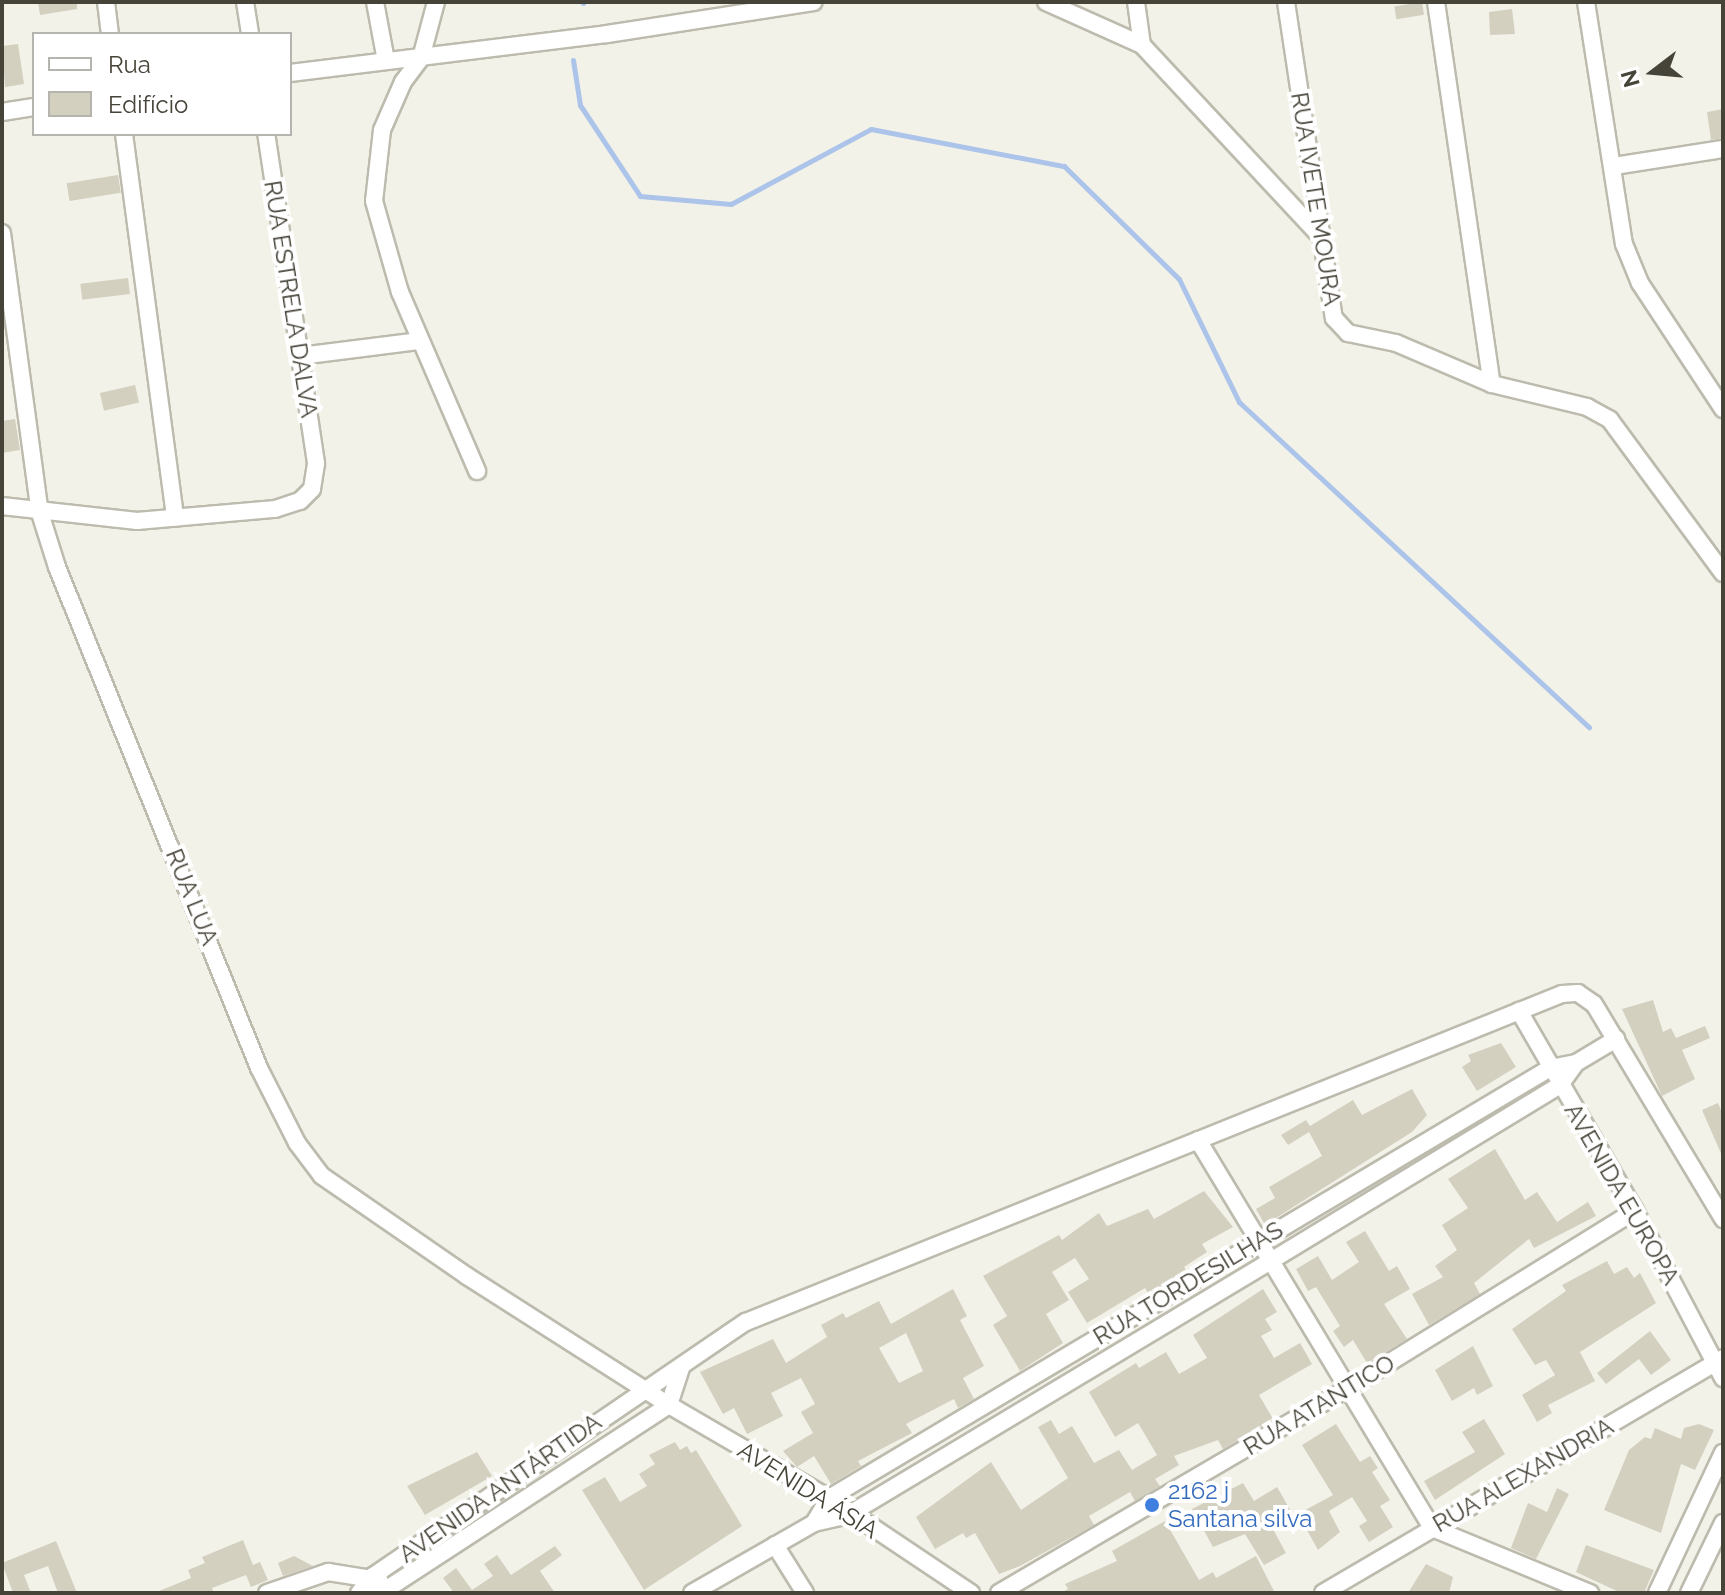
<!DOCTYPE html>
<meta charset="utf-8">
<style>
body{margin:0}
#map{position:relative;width:1725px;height:1595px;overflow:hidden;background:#f3f2e9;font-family:Raleway,sans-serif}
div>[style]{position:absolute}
.stream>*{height:5px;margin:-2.5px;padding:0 2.5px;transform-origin:2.5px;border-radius:2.5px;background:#acc4e9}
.building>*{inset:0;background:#d3d0c0;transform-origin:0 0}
.roads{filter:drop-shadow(2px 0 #bdbbad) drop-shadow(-2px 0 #bdbbad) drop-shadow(0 2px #bdbbad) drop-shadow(0 -2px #bdbbad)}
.minor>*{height:16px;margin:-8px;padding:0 8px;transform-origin:8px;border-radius:8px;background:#fff}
.dots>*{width:22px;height:22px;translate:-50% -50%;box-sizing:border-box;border:4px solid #fff;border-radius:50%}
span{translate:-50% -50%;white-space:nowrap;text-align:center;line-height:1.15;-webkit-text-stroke:8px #fff;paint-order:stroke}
.street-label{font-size:24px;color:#464338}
.shop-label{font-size:24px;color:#366cbe}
.left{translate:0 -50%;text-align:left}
.frame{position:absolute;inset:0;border:4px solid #464338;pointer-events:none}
.legend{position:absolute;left:32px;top:32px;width:260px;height:104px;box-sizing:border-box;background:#fff;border:2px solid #b5b4af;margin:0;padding:10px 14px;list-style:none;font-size:24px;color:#464338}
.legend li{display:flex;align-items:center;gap:16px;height:40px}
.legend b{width:40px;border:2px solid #b5b4af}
.north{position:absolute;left:1613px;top:32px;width:80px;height:80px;-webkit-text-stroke:6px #fff;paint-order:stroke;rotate:254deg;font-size:22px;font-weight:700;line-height:32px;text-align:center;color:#464338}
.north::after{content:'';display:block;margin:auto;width:28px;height:36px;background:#464338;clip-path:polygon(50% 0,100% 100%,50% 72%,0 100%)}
</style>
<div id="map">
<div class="stream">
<i style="left:583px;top:3px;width:1px;rotate:-90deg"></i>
<i style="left:573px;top:60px;width:46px;rotate:81.2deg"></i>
<i style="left:580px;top:105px;width:109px;rotate:56.6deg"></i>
<i style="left:640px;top:196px;width:91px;rotate:5deg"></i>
<i style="left:731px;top:204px;width:159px;rotate:-28.2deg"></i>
<i style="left:871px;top:129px;width:197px;rotate:10.9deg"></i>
<i style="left:1064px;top:166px;width:161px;rotate:44.5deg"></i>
<i style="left:1179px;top:279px;width:137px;rotate:64deg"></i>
<i style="left:1239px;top:402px;width:478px;rotate:42.9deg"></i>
</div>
<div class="building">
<i style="clip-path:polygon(38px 2px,77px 2px,77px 9px,40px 15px)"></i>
<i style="left:1422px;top:2px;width:13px;height:28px;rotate:81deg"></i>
<i style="clip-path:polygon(1512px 9px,1515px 34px,1490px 35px,1489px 12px)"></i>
<i style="clip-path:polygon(18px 44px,24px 84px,5px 87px,2px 46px)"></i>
<i style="clip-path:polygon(1723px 109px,1723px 138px,1711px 140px,1707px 112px)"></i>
<i style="left:118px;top:175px;width:18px;height:52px;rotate:81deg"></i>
<i style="left:128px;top:278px;width:16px;height:48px;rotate:83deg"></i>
<i style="left:135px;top:385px;width:18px;height:36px;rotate:77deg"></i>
<i style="clip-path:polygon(15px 419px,20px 450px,2px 453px,2px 421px)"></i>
<i style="clip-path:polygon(1653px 1000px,1663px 1032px,1671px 1028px,1676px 1038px,1705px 1026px,1710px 1038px,1682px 1050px,1695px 1079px,1662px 1096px,1622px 1009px)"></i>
<i style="clip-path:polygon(1501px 1043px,1516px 1067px,1477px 1091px,1462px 1067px,1471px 1061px,1468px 1055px)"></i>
<i style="clip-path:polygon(1412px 1089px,1427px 1115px,1412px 1132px,1265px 1225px,1256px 1209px,1275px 1198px,1269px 1187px,1322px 1156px,1309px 1132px,1288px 1145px,1281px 1135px,1306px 1120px,1310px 1126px,1353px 1100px,1362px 1115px)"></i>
<i style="clip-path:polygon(1718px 1103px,1723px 1115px,1723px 1158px,1702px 1110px)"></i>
<i style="clip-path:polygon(1495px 1149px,1525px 1200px,1537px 1192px,1557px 1222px,1588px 1202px,1596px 1216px,1534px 1248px,1529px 1239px,1474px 1283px,1480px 1294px,1429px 1325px,1412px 1294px,1443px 1277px,1435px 1266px,1457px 1250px,1442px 1225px,1468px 1208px,1448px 1179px)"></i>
<i style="clip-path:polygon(1204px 1191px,1233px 1227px,1202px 1244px,1207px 1252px,1184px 1267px,1187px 1272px,1149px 1295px,1145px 1288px,1087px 1323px,1068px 1292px,1089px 1279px,1075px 1258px,1052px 1272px,1069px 1300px,1046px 1314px,1063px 1343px,1020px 1371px,993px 1325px,1007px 1316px,983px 1276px,1059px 1235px,1062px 1240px,1099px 1213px,1107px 1226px,1148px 1209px,1154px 1219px)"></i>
<i style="clip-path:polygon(1365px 1231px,1389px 1271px,1397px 1266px,1410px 1289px,1384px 1304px,1407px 1339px,1367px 1363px,1353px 1340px,1344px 1347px,1333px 1331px,1340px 1326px,1316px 1287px,1308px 1291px,1296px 1269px,1318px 1256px,1332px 1280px,1359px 1262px,1346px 1242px)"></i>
<i style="clip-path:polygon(1607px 1261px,1614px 1274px,1627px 1267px,1634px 1278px,1640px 1273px,1656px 1303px,1580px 1352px,1595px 1381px,1548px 1405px,1552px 1413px,1537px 1422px,1522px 1395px,1555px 1375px,1546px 1360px,1535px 1365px,1512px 1329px,1566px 1291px,1562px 1285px)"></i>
<i style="clip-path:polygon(evenodd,953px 1289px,967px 1316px,960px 1320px,984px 1366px,963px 1378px,974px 1399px,958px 1408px,954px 1399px,906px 1424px,912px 1433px,858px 1461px,861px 1466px,831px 1484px,814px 1456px,797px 1467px,783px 1451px,813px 1433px,801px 1412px,815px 1404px,801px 1378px,771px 1393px,783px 1416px,747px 1434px,734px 1408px,723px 1414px,700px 1372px,773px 1339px,786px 1363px,827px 1337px,821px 1325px,843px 1313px,846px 1318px,879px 1301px,891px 1324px,953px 1289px,906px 1333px,923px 1371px,899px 1383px,879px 1348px,906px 1333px)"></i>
<i style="clip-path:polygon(1263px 1289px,1277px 1312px,1265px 1319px,1272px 1330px,1261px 1336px,1274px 1358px,1300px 1343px,1312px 1364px,1259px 1395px,1273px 1419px,1223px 1449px,1218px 1440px,1174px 1456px,1179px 1465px,1155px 1479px,1160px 1486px,1135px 1501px,1130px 1492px,1089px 1516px,1094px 1525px,1020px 1566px,999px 1574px,975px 1533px,966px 1538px,963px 1533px,935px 1549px,916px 1517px,991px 1462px,1021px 1510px,1068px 1478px,1038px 1427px,1051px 1420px,1059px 1434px,1072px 1426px,1094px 1463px,1119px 1450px,1132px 1470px,1157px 1455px,1138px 1423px,1115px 1437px,1089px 1392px,1136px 1363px,1139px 1368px,1166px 1352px,1179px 1374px,1207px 1358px,1193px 1335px)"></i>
<i style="clip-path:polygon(1650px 1331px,1671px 1360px,1651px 1375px,1639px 1359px,1606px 1384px,1597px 1373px)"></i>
<i style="clip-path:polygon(1473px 1346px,1493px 1386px,1477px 1395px,1474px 1388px,1452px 1401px,1435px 1370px)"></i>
<i style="clip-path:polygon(1484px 1419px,1505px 1454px,1435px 1500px,1424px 1481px,1475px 1452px,1462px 1432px)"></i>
<i style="clip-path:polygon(1336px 1424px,1360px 1462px,1370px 1456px,1378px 1468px,1372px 1472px,1390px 1500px,1380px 1506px,1393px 1527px,1369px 1542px,1359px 1526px,1367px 1521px,1352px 1497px,1329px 1511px,1340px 1532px,1318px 1550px,1298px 1514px,1333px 1495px,1302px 1445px)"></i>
<i style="clip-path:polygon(1699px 1424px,1714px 1430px,1695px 1470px,1681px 1464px,1661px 1533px,1604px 1510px,1629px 1450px,1645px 1437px,1651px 1439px,1655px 1428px,1681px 1439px,1684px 1428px)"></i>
<i style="clip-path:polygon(675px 1442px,680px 1450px,687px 1446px,691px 1453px,696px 1450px,742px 1526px,644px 1590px,582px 1490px,605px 1477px,620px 1502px,647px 1486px,639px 1474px,655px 1464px,649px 1455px)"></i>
<i style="clip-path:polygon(477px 1452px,492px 1476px,425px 1515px,407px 1486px)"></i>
<i style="clip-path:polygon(1243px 1483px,1254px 1501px,1277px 1487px,1295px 1518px,1274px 1531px,1286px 1553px,1264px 1565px,1245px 1534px,1213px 1547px,1192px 1509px)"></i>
<i style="clip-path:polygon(1557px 1488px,1569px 1494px,1536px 1559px,1511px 1548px,1528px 1503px,1547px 1512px)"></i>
<i style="clip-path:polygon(1165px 1521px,1199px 1580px,1213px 1572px,1216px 1578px,1256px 1556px,1275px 1593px,1061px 1593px,1068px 1589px,1065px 1584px,1117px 1561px,1112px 1551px)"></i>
<i style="clip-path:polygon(243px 1540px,253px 1565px,260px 1562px,268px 1580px,251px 1587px,246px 1575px,212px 1588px,214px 1593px,154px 1593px,191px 1578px,188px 1570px,205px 1563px,202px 1557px)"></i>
<i style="clip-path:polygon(56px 1541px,77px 1593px,58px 1593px,48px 1566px,24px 1575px,31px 1593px,13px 1593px,2px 1563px)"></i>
<i style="clip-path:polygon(1586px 1545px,1654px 1570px,1644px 1593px,1621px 1593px,1576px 1572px)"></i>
<i style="clip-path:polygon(555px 1546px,562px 1555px,540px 1571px,555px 1593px,454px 1593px,443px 1578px,456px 1568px,472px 1590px,493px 1576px,484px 1564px,497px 1555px,511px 1575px)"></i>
<i style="clip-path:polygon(294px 1556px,313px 1566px,283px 1576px,278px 1563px)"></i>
<i style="clip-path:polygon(1426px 1564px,1453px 1577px,1449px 1593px,1408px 1593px)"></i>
</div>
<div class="roads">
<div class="minor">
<i style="left:106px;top:2px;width:32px;rotate:83deg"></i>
<i style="left:245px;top:2px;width:32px;rotate:81deg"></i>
<i style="left:375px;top:2px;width:60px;rotate:79.4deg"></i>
<i style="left:436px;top:2px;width:58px;rotate:105deg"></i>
<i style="left:421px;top:58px;width:30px;rotate:127deg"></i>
<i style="left:403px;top:82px;width:52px;rotate:113.6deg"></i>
<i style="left:382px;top:130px;width:71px;rotate:96.4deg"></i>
<i style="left:374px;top:201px;width:95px;rotate:74.1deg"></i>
<i style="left:400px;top:292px;width:195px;rotate:66.7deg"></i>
<i style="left:1046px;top:2px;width:105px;rotate:24.1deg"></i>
<i style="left:1142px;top:45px;width:262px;rotate:47deg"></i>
<i style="left:1136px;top:2px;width:43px;rotate:82.1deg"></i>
<i style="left:1286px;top:2px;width:320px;rotate:81.4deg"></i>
<i style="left:1334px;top:318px;width:21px;rotate:47deg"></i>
<i style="left:1348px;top:333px;width:49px;rotate:11.8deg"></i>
<i style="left:1396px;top:343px;width:104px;rotate:23.1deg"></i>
<i style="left:1436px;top:2px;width:386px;rotate:81.7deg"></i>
<i style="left:1492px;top:384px;width:98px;rotate:13.6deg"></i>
<i style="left:1587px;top:407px;width:26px;rotate:29deg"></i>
<i style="left:1610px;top:420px;width:190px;rotate:53.6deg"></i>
<i style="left:1586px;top:2px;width:245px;rotate:81.1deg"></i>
<i style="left:1624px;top:244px;width:42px;rotate:67.7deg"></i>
<i style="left:1640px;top:283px;width:151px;rotate:56.6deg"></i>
<i style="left:290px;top:73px;width:319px;rotate:-7deg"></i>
<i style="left:607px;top:34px;width:209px;rotate:-8.8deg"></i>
<i style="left:2px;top:112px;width:32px;rotate:-9deg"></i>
<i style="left:124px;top:134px;width:387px;rotate:82.4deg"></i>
<i style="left:1614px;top:166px;width:110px;rotate:-8.9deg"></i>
<i style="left:2px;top:233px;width:283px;rotate:82.3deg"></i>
<i style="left:40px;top:513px;width:57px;rotate:72.5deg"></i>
<i style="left:57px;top:567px;width:540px;rotate:68.04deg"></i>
<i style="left:259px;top:1068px;width:84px;rotate:63.1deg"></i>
<i style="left:297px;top:1143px;width:41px;rotate:52.9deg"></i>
<i style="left:322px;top:1176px;width:176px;rotate:34.6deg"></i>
<i style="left:467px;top:1276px;width:240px;rotate:32.6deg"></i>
<i style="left:669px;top:1405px;width:185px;rotate:30.2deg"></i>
<i style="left:829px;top:1498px;width:171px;rotate:33.8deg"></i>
<i style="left:300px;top:356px;width:119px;rotate:-7.2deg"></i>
<i style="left:2px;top:506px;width:136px;rotate:6.3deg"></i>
<i style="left:137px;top:521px;width:139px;rotate:-5deg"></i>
<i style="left:275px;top:509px;width:26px;rotate:-18deg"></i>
<i style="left:300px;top:501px;width:17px;rotate:-45deg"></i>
<i style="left:312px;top:489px;width:26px;rotate:-81deg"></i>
<i style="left:316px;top:463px;width:333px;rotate:-98.6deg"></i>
<i style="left:1519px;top:1011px;width:231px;rotate:59.9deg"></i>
<i style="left:1635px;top:1211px;width:189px;rotate:62.2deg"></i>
<i style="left:1198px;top:1140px;width:453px;rotate:58.9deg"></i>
<i style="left:1432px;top:1528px;width:171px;rotate:22.4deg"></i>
<i style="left:814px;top:1523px;width:29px;rotate:-59deg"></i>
<i style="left:829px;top:1498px;width:839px;rotate:-30.81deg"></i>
<i style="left:1550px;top:1068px;width:26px;rotate:-11deg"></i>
<i style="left:1576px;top:1063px;width:47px;rotate:-31deg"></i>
<i style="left:775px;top:1545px;width:57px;rotate:58deg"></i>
<i style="left:267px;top:1593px;width:65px;rotate:-19deg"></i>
<i style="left:328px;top:1572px;width:52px;rotate:8.9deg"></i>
<i style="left:359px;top:1593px;width:22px;rotate:-51deg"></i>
<i style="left:373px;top:1576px;width:451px;rotate:-34.3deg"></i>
<i style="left:746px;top:1322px;width:879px;rotate:-21.9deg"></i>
<i style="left:1562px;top:994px;width:16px;rotate:-4deg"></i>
<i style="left:1578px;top:993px;width:19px;rotate:35deg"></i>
<i style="left:1594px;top:1004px;width:251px;rotate:59deg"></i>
<i style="left:373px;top:1593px;width:18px;rotate:-19deg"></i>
<i style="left:390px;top:1587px;width:333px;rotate:-33.1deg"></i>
<i style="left:669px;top:1405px;width:40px;rotate:-72deg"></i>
<i style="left:692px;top:1593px;width:141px;rotate:-29.8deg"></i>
<i style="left:814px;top:1523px;width:35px;rotate:-13deg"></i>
<i style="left:848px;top:1515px;width:491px;rotate:-31deg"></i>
<i style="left:1269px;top:1262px;width:341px;rotate:-31.3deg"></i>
<i style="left:1560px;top:1085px;width:27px;rotate:-54deg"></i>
<i style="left:999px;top:1593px;width:405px;rotate:-30.4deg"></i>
<i style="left:1348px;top:1388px;width:337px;rotate:-31.7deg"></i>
<i style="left:1323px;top:1593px;width:464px;rotate:-30.4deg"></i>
<i style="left:1657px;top:1593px;width:155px;rotate:-64.8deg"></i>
<i style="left:1689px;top:1593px;width:78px;rotate:-64.1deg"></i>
</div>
</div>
<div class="dots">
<i style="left:1152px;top:1505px;background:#3f7fe0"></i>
</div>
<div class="street-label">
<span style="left:1316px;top:199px;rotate:81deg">RUA IVETE MOURA</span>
<span style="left:291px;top:299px;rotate:81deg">RUA ESTRELA DALVA</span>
<span style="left:192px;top:897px;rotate:68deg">RUA LUA</span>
<span style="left:1622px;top:1194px;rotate:60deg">AVENIDA EUROPA</span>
<span style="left:1188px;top:1283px;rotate:-31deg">RUA TORDESILHAS</span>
<span style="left:1319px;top:1405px;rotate:-31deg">RUA ATANTICO</span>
<span style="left:1523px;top:1475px;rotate:-30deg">RUA ALEXANDRIA</span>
<span style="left:500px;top:1488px;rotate:-35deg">AVENIDA ANTÁRTIDA</span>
<span style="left:808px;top:1490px;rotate:32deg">AVENIDA ÁSIA</span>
</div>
<div class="shop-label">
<span class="left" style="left:1168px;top:1505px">2162 j<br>Santana silva</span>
</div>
<div class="frame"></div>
<ul class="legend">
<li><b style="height:10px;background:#fff"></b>Rua</li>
<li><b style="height:22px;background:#d3d0c0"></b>Edifício</li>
</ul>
<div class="north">N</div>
</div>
